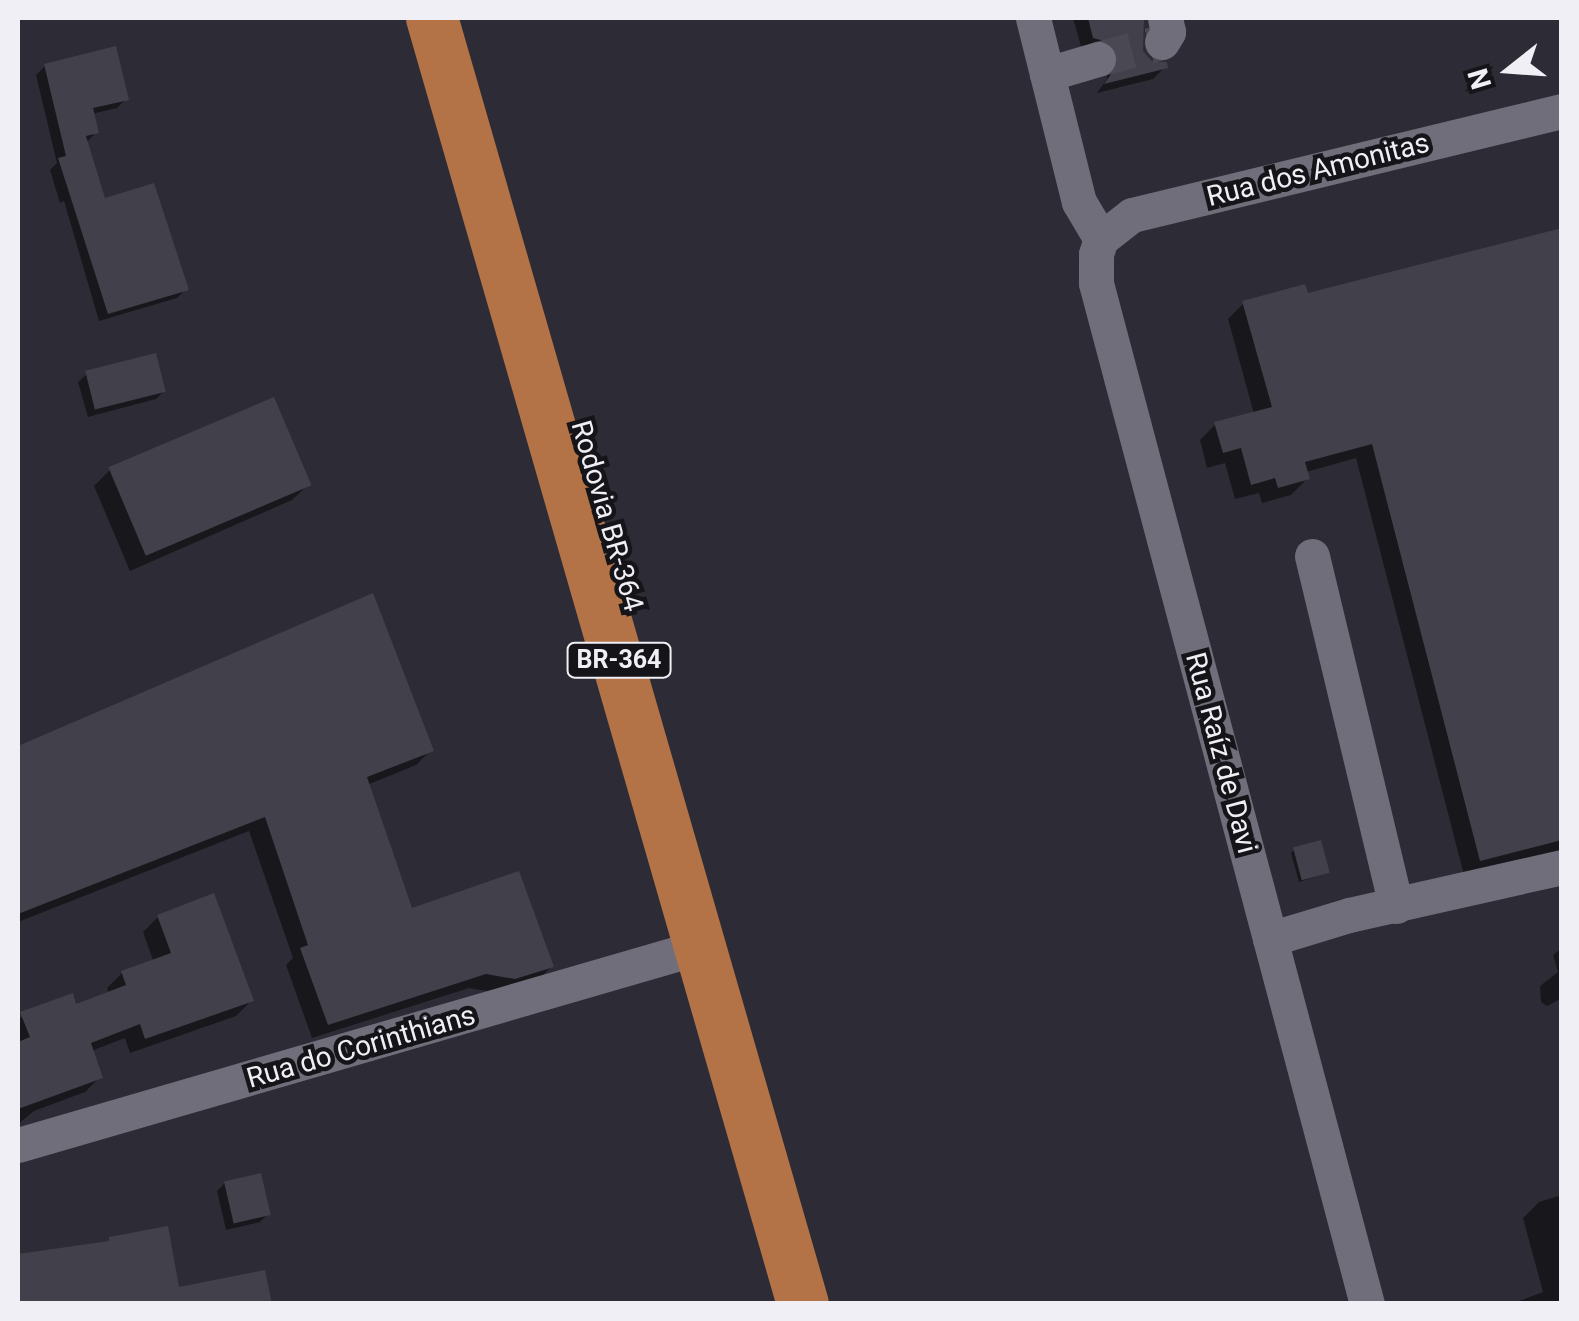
<!DOCTYPE html>
<meta charset="utf-8">
<style>
body{margin:0}
#map{position:relative;width:1579px;height:1321px;overflow:hidden;background:#2d2c36;font-family:Roboto,sans-serif}
div>[style]{position:absolute}
.shadow>*{inset:0;background:#0007}
.building>*{inset:0;background:#42404b;transform-origin:0 0}
.minor-tunnel>*{height:35px;margin-top:-17.5px;transform-origin:0;background:repeating-linear-gradient(90deg,#4a4953 0 35px,transparent 0 53px)}
.minor>*{height:35px;margin:-17.5px;padding:0 17.5px;transform-origin:17.5px;border-radius:17.5px;background:#706e7a}
.highway>*{height:52px;margin:-26px;padding:0 26px;transform-origin:26px;border-radius:26px;background:#b47347}
span{translate:-50% -50%;white-space:nowrap;text-align:center;line-height:1.15;-webkit-text-stroke:9px #151519;paint-order:stroke}
.shield-label span{padding:2px 8px;background:#151519;border:2px solid;border-radius:8px;-webkit-text-stroke-width:0}
.shield-label{font-size:25px;color:#f0eff6;font-weight:700}
.street-label{font-size:28px;color:#f0eff6}
.frame{position:absolute;inset:0;border:20px solid #f0eff6;pointer-events:none}
.north{position:absolute;left:1459px;top:20px;width:100px;height:100px;-webkit-text-stroke:8px #151519;paint-order:stroke;rotate:253deg;font-size:28px;font-weight:700;line-height:40px;text-align:center;color:#f0eff6}
.north::after{content:'';display:block;margin:auto;width:35px;height:45px;background:#f0eff6;clip-path:polygon(50% 0,100% 100%,50% 72%,0 100%)}
</style>
<div id="map">
<div class="shadow">
<i style="clip-path:polygon(1073px 18px,1142px 18px,1140px 52px,1151px 63px,1165px 67px,1153px 79px,1097px 93px,1107px 79px,1108px 67px,1082px 50px)"></i>
<i style="clip-path:polygon(45px 66px,126px 99px,117px 108px,92px 114px,96px 132px,86px 143px,103px 201px,186px 289px,177px 298px,99px 321px,64px 201px,60px 203px,50px 170px,57px 163px,36px 75px)"></i>
<i style="clip-path:polygon(1562px 230px,1562px 850px,1464px 875px,1356px 458px,1306px 472px,1307px 479px,1291px 495px,1262px 503px,1259px 493px,1235px 499px,1225px 463px,1207px 468px,1200px 440px,1216px 424px,1254px 414px,1228px 319px,1244px 303px,1306px 296px)"></i>
<i style="clip-path:polygon(86px 375px,163px 392px,156px 399px,88px 417px,78px 382px)"></i>
<i style="clip-path:polygon(110px 470px,309px 484px,292px 500px,130px 571px,94px 486px)"></i>
<i style="clip-path:polygon(372px 597px,431px 750px,416px 765px,367px 785px,411px 911px,551px 967px,536px 982px,498px 993px,469px 988px,312px 1038px,286px 965px,293px 958px,249px 831px,18px 922px,18px 749px)"></i>
<i style="clip-path:polygon(1294px 850px,1327px 873px,1299px 882px,1291px 853px)"></i>
<i style="clip-path:polygon(158px 917px,251px 1001px,236px 1016px,130px 1053px,125px 1038px,91px 1051px,100px 1077px,85px 1092px,34px 1111px,18px 1124px,18px 1018px,75px 1007px,109px 994px,107px 988px,122px 973px,153px 960px,143px 932px)"></i>
<i style="clip-path:polygon(1562px 948px,1562px 998px,1547px 1006px,1541px 1002px,1540px 986px,1558px 972px,1553px 955px)"></i>
<i style="clip-path:polygon(225px 1183px,268px 1214px,260px 1222px,226px 1230px,217px 1191px)"></i>
<i style="clip-path:polygon(1562px 1195px,1562px 1304px,1511px 1304px,1543px 1292px,1523px 1218px,1539px 1202px)"></i>
</div>
<div class="building">
<i style="clip-path:polygon(1088px 18px,1144px 18px,1143px 51px,1152px 61px,1167px 62px,1168px 68px,1104px 84px,1118px 65px,1119px 54px,1112px 43px,1093px 38px)"></i>
<i style="clip-path:polygon(116px 46px,129px 100px,93px 108px,99px 133px,86px 136px,105px 198px,154px 183px,189px 290px,108px 314px,58px 158px,66px 156px,44px 64px)"></i>
<i style="clip-path:polygon(1562px 228px,1562px 840px,1480px 861px,1372px 444px,1305px 462px,1310px 479px,1278px 488px,1275px 478px,1251px 485px,1241px 448px,1223px 453px,1214px 422px,1272px 407px,1242px 301px,1305px 284px,1308px 293px)"></i>
<i style="left:156px;top:353px;width:40px;height:73px;rotate:76deg"></i>
<i style="left:274px;top:397px;width:96px;height:180px;rotate:67deg"></i>
<i style="clip-path:polygon(373px 593px,434px 751px,367px 777px,412px 908px,519px 871px,554px 967px,515px 979px,486px 974px,328px 1025px,300px 948px,308px 945px,265px 817px,18px 914px,18px 746px)"></i>
<i style="left:1321px;top:840px;width:34px;height:29px;rotate:75deg"></i>
<i style="clip-path:polygon(214px 893px,254px 1001px,145px 1039px,140px 1024px,91px 1043px,103px 1078px,18px 1109px,18px 1042px,30px 1037px,20px 1012px,73px 993px,76px 1004px,126px 985px,121px 971px,171px 953px,157px 915px)"></i>
<i style="left:261px;top:1173px;width:43px;height:38px;rotate:77deg"></i>
<i style="clip-path:polygon(168px 1226px,179px 1287px,265px 1270px,272px 1304px,18px 1304px,18px 1254px,109px 1241px,109px 1237px)"></i>
</div>
<div class="minor-tunnel">
<i style="left:1098px;top:59px;width:66px;rotate:-14.9deg"></i>
</div>
<div class="minor">
<i style="left:1033px;top:18px;width:58px;rotate:76deg"></i>
<i style="left:1162px;top:42px;width:12px;rotate:-59deg"></i>
<i style="left:1168px;top:32px;width:14px;rotate:-102deg"></i>
<i style="left:1098px;top:59px;width:53px;rotate:163.6deg"></i>
<i style="left:1047px;top:74px;width:132px;rotate:76deg"></i>
<i style="left:1079px;top:202px;width:43px;rotate:59.3deg"></i>
<i style="left:1312px;top:556px;width:360px;rotate:76.5deg"></i>
<i style="left:1270px;top:939px;width:83px;rotate:-16.9deg"></i>
<i style="left:1349px;top:915px;width:218px;rotate:-12.7deg"></i>
<i style="left:18px;top:1145px;width:713px;rotate:-16.2deg"></i>
<i style="left:1367px;top:1304px;width:1056px;rotate:-104.87deg"></i>
<i style="left:1096px;top:283px;width:29px;rotate:-90deg"></i>
<i style="left:1096px;top:254px;width:16px;rotate:-72deg"></i>
<i style="left:1101px;top:239px;width:39px;rotate:-38deg"></i>
<i style="left:1132px;top:215px;width:442px;rotate:-13.6deg"></i>
</div>
<div class="highway">
<i style="left:432px;top:18px;width:1338px;rotate:73.91deg"></i>
</div>
<div class="shield-label">
<span style="left:619px;top:660px">BR-364</span>
</div>
<div class="street-label">
<span style="left:1318px;top:170px;rotate:-14deg">Rua dos Amonitas</span>
<span style="left:607px;top:516px;rotate:74deg">Rodovia BR-364</span>
<span style="left:1221px;top:753px;rotate:75deg">Rua Raíz de Davi</span>
<span style="left:361px;top:1047px;rotate:-16deg">Rua do Corinthians</span>
</div>
<div class="frame"></div>
<div class="north">N</div>
</div>
